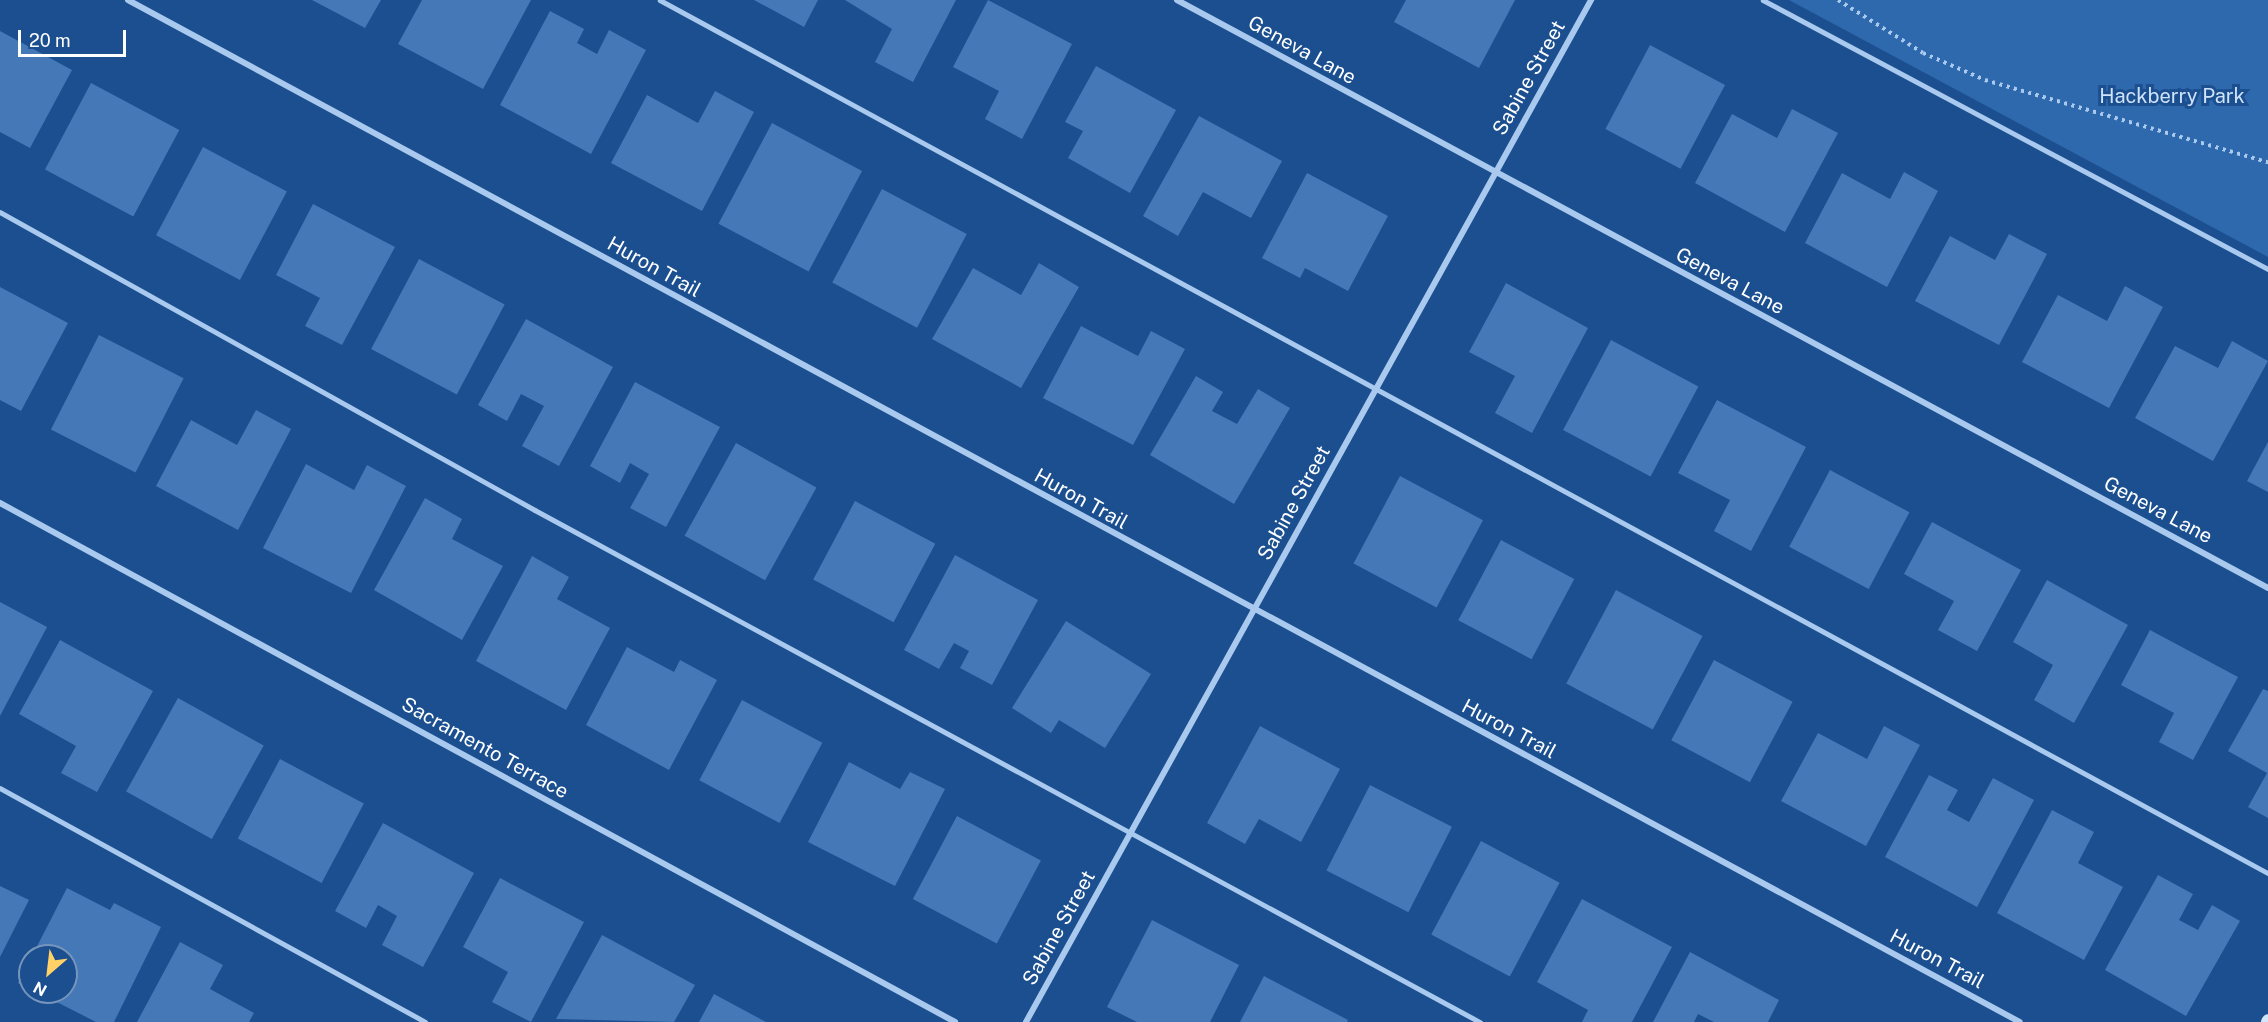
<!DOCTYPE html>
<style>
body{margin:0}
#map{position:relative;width:2268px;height:1022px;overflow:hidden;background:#1b4f8f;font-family:"Public Sans",sans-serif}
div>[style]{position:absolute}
.green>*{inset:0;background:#2e69ad}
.building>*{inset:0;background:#4478b7;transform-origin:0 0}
.path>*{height:4px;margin-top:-2px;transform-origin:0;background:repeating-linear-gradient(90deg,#a9c9ee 0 3px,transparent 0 7.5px)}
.lane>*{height:4.5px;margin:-2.25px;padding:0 2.25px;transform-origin:2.25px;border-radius:2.25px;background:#a9c9ee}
.street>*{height:6px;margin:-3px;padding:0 3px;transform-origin:3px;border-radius:3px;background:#a9c9ee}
.secondary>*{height:12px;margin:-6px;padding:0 6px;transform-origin:6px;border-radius:6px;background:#d6e6fa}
span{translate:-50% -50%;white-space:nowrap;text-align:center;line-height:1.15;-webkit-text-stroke:6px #1b4f8f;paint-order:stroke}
.street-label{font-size:20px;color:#fff}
.park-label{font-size:20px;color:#cfe3fa}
.north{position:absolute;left:18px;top:944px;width:60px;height:60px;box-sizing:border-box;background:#1b4f8f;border:2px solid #7695bc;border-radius:50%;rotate:208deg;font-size:16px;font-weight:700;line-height:24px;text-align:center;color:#fff}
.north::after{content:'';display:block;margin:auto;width:21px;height:27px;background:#ffd166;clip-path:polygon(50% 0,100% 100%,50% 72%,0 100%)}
.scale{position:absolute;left:18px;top:30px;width:108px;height:27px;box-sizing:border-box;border:3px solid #fff;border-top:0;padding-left:8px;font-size:18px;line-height:21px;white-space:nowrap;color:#fff;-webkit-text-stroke:4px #1b4f8f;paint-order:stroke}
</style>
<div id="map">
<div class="green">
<i style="clip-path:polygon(1789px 0,2268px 0,2268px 257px)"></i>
</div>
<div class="building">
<i style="clip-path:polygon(312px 0,381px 0,365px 28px)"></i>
<i style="clip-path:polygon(422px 0,531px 0,483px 89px,398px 44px)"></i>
<i style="clip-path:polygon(754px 0,818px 0,804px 27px)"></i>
<i style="clip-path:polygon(845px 0,956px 0,913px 82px,875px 62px,892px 29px)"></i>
<i style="clip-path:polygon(988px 0,1072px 44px,1022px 139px,985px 119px,999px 91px,953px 67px)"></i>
<i style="clip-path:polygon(1406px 0,1515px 0,1479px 68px,1394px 22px)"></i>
<i style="clip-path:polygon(550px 11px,584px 29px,577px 43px,597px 54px,609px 30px,646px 50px,591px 154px,500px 105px)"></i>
<i style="clip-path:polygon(0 31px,72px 70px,30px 148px,0 132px)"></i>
<i style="left:1650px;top:45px;width:85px;height:95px;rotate:28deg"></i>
<i style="clip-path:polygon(1096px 66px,1176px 110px,1130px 193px,1068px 158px,1083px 131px,1065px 122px)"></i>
<i style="left:91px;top:83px;width:100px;height:98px;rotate:28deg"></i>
<i style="clip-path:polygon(715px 91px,754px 112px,702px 211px,611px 163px,647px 95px,698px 123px)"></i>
<i style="clip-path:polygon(1792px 109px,1838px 133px,1785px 232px,1695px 183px,1732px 114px,1777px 138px)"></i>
<i style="clip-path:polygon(1199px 116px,1282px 161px,1251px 218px,1203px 192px,1178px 236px,1143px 216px)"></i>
<i style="left:772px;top:123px;width:102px;height:114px;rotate:28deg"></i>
<i style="left:203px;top:147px;width:95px;height:100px;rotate:28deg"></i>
<i style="clip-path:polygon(1904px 172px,1938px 191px,1887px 287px,1805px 243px,1842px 173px,1890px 199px)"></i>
<i style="clip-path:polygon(1307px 173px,1388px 216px,1348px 291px,1305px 268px,1300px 278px,1262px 258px)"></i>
<i style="left:882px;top:189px;width:96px;height:106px;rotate:28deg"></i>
<i style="clip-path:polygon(313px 204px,395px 247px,342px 345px,305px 326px,320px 298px,276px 275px)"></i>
<i style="clip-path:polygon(2009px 234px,2047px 254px,1999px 345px,1915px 301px,1950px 236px,1995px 260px)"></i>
<i style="left:419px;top:259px;width:97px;height:102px;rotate:28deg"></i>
<i style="clip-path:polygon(1039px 263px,1079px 287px,1021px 388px,932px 339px,973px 268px,1021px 295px)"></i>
<i style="clip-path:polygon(1506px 283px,1588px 328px,1532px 433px,1495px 413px,1515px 376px,1469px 352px)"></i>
<i style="clip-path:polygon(2125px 286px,2163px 307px,2109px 408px,2022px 362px,2058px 295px,2107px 321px)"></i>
<i style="clip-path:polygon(0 287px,68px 323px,21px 411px,0 400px)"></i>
<i style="clip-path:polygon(526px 319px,613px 367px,559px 466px,522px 446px,544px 406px,521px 394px,507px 421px,478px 405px)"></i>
<i style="clip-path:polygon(1081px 326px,1138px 356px,1151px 331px,1185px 349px,1133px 445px,1043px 398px)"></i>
<i style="left:99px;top:335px;width:95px;height:106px;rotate:27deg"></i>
<i style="left:1611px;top:340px;width:99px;height:102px;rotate:28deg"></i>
<i style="clip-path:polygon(2232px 341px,2268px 361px,2213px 461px,2135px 418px,2175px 346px,2218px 368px)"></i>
<i style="clip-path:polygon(1196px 376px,1223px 392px,1212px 411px,1237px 424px,1258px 389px,1290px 408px,1234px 504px,1150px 455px)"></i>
<i style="clip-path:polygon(635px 382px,720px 427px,666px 527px,630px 508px,649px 474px,630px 463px,620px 483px,590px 466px)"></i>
<i style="clip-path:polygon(1717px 400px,1806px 447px,1751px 551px,1714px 531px,1730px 500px,1678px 473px)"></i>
<i style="clip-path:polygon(256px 410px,291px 429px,238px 530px,156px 486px,191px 420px,237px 445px)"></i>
<i style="clip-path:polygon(2268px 442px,2268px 492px,2247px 481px)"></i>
<i style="left:736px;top:443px;width:92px;height:106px;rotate:29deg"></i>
<i style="clip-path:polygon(306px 464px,354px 490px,367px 465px,406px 486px,351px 593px,263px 548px)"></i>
<i style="left:1830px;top:470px;width:90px;height:87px;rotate:28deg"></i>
<i style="left:1400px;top:476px;width:94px;height:99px;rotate:28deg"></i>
<i style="clip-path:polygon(425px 498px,462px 519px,452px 539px,503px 566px,462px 640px,374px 590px)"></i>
<i style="left:855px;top:501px;width:91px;height:89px;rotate:28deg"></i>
<i style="clip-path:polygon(1932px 522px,2021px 570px,1977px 651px,1938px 630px,1954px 601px,1904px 574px)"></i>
<i style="left:1501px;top:540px;width:83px;height:91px;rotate:28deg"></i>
<i style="clip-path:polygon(955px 555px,1038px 600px,992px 685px,960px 668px,969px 651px,954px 643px,939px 669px,904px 650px)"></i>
<i style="clip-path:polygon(532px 556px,569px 577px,557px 599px,610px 628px,566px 710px,476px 661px)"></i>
<i style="clip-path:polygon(2047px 580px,2128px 625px,2074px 723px,2034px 700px,2053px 665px,2013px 642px)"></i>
<i style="left:1616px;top:590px;width:98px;height:106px;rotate:28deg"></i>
<i style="clip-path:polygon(0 602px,47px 627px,0 716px)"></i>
<i style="clip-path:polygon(1066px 621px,1151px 674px,1105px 748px,1059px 720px,1051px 733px,1012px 708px)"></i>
<i style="clip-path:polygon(2150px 630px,2238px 677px,2193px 760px,2159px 742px,2174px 713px,2121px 685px)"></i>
<i style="clip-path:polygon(60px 640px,153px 691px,97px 792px,61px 773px,76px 746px,19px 714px)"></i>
<i style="clip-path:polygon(627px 647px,674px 672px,680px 660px,717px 680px,669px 770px,586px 725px)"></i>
<i style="left:1714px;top:660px;width:89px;height:91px;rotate:28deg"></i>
<i style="clip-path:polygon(2263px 689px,2268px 691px,2268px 818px,2248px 807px,2267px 773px,2228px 751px)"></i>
<i style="left:178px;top:698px;width:98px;height:107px;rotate:29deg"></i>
<i style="left:742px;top:700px;width:91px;height:91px;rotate:28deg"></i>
<i style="clip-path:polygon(1260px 726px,1340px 769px,1301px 842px,1259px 819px,1245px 844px,1207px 823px)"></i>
<i style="clip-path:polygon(1884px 726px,1920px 745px,1866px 846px,1781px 801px,1818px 733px,1867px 759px)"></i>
<i style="left:280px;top:759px;width:95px;height:90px;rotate:28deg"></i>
<i style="clip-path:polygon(849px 762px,900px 789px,910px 772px,945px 789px,895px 886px,808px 842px)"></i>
<i style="clip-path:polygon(1929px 775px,1958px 790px,1947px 810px,1969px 822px,1993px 778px,2034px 800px,1977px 907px,1885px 857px)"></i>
<i style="left:1370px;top:785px;width:92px;height:96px;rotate:27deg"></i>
<i style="clip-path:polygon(2052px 810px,2094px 832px,2078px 863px,2123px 887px,2084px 960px,1997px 913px)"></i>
<i style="left:957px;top:816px;width:95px;height:94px;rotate:28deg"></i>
<i style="clip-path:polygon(383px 823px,474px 873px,423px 967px,382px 945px,397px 916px,378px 905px,366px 928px,335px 911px)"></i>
<i style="left:1481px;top:841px;width:89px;height:106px;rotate:28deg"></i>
<i style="clip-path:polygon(2158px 875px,2193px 894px,2179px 920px,2198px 930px,2212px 905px,2240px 921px,2186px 1016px,2105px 970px)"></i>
<i style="clip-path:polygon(500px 878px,584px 922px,531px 1022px,492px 1002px,508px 972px,463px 947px)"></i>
<i style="clip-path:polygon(0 886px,29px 900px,0 957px)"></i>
<i style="clip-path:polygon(67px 888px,110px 910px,114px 903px,161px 927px,114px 1022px,96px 1022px,37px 992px,66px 992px,66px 956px,32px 956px)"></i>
<i style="clip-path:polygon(1582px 899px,1672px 947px,1632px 1022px,1582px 1022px,1588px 1010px,1537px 982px)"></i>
<i style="clip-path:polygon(1152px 920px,1239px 965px,1210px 1022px,1137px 1022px,1107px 1007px)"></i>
<i style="clip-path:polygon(602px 935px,695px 985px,674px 1022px,556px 1019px)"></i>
<i style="clip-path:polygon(180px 942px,223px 965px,210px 989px,254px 1013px,249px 1022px,137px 1022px)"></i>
<i style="clip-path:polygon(1690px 952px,1779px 1000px,1768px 1022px,1714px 1022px,1698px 1014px,1694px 1022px,1653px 1022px)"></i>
<i style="clip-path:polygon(30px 960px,30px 989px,18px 983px)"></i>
<i style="clip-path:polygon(1264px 976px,1348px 1020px,1347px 1022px,1240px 1022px)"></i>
<i style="clip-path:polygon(714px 994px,766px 1022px,699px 1022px)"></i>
</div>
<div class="path">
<i style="left:1838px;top:0;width:100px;rotate:31.9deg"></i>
<i style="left:1923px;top:53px;width:68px;rotate:23.5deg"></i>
<i style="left:1985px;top:80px;width:295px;rotate:16.2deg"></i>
</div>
<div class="lane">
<i style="left:660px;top:0;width:1830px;rotate:28.5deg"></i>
<i style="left:1763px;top:0;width:572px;rotate:28.04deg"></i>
<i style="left:0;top:212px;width:612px;rotate:29.12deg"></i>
<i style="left:535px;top:510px;width:1075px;rotate:28.45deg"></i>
<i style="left:0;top:788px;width:485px;rotate:28.8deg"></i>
</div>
<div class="street">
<i style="left:128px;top:0;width:2150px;rotate:28.38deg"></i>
<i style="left:1177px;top:0;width:1239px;rotate:28.32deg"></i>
<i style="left:0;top:503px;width:1087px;rotate:28.52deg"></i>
<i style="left:1026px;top:1022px;width:1168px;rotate:-61.06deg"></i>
</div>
<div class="secondary">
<i style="left:2267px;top:1022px;width:2px;rotate:-63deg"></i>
</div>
<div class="street-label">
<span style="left:1302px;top:50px;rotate:29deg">Geneva Lane</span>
<span style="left:1529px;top:78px;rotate:-61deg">Sabine Street</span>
<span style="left:654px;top:267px;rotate:29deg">Huron Trail</span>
<span style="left:1730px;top:281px;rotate:28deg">Geneva Lane</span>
<span style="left:1081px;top:499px;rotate:29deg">Huron Trail</span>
<span style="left:1294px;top:503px;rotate:-61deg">Sabine Street</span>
<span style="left:2158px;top:510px;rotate:28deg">Geneva Lane</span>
<span style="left:1509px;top:729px;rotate:28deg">Huron Trail</span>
<span style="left:485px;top:748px;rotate:29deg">Sacramento Terrace</span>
<span style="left:1059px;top:928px;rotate:-61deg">Sabine Street</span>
<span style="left:1937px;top:959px;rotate:28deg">Huron Trail</span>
</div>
<div class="park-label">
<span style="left:2172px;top:96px">Hackberry Park</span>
</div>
<div class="north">N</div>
<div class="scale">20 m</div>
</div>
